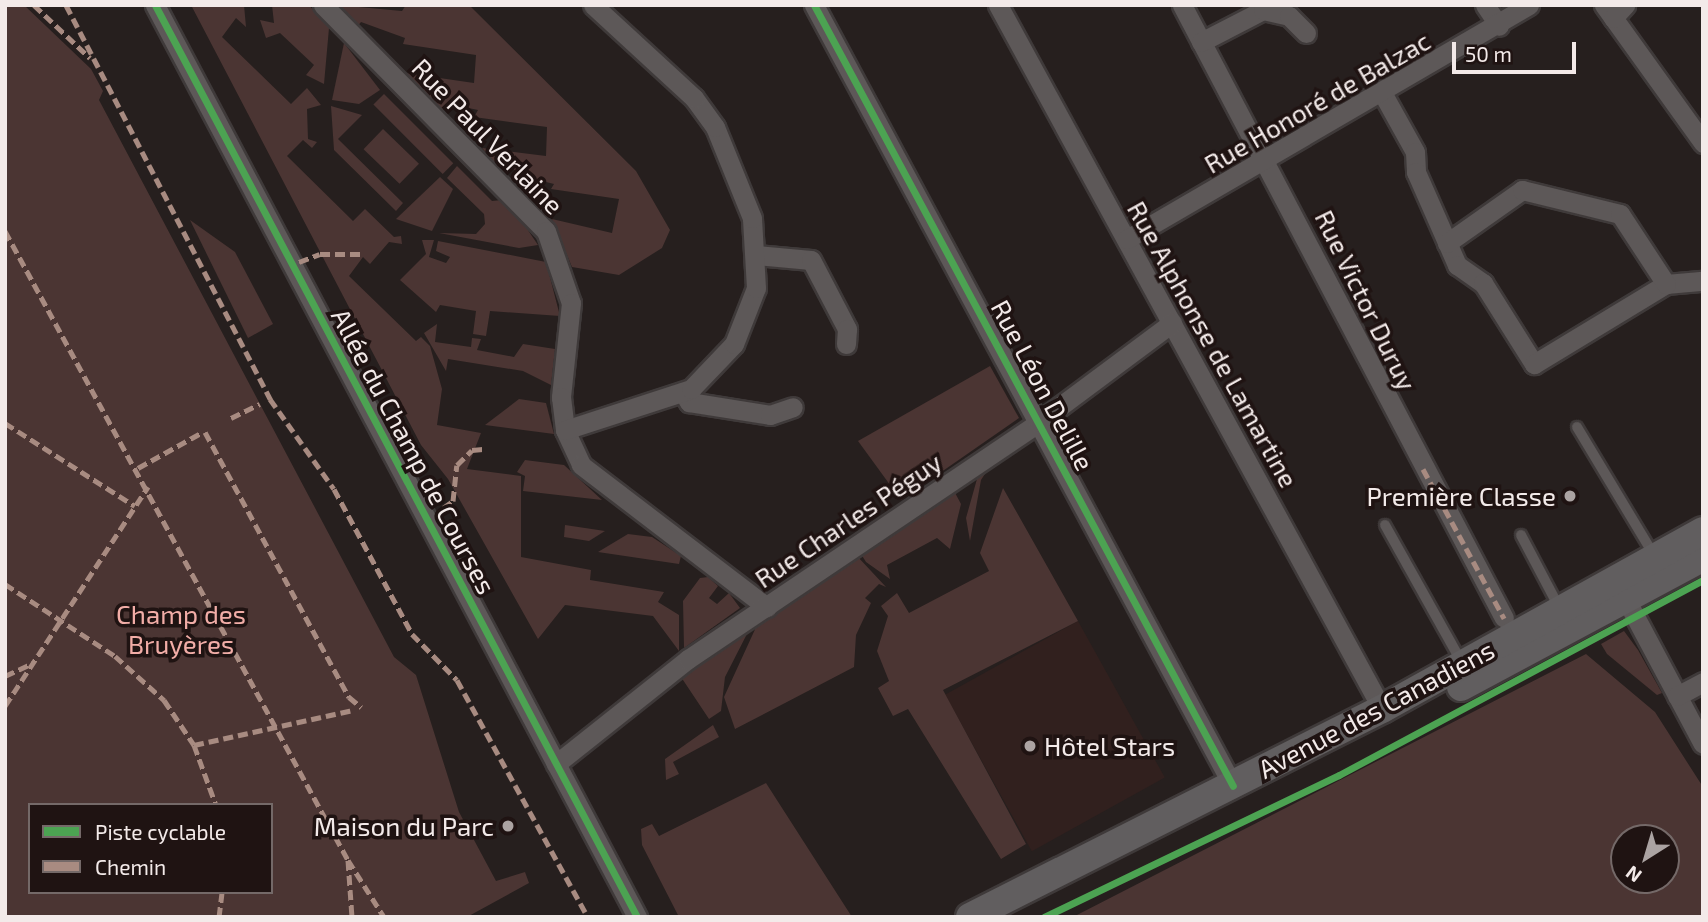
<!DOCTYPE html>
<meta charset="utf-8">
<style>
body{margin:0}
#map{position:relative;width:1708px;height:922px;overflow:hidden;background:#261f1e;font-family:"Exo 2",sans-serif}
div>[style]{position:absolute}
.built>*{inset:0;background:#31201e;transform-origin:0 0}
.green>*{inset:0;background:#4b3533;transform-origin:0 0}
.roads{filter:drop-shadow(2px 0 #3f3a3a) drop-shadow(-2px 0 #3f3a3a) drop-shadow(0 2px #3f3a3a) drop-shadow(0 -2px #3f3a3a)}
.lane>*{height:10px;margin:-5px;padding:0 5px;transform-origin:5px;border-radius:5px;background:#5d5858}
.street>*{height:19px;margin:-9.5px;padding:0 9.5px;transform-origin:9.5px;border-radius:9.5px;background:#5d5858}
.secondary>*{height:28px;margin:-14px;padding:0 14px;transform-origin:14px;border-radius:14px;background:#615e5f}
.quiet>*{height:5px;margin-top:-2.5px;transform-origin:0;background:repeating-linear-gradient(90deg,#a88b81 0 10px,transparent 0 15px)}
.cycleway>*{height:7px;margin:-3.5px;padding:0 3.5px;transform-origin:3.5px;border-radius:3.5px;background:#4ca352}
.dots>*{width:19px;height:19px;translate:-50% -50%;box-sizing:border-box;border:4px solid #1f1312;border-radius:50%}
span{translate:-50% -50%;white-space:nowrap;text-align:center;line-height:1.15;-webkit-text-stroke:7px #1f1312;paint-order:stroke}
.street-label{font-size:26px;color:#f3eae9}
.poi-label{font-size:26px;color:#f3eae9}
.right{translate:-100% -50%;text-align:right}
.left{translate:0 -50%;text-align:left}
.park-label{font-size:26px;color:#f2ada7}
.frame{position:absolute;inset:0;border:7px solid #f3eae9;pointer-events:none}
.legend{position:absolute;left:28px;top:803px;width:245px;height:91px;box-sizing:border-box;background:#1f1312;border:2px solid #746968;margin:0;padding:9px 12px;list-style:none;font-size:21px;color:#f3eae9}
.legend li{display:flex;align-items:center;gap:14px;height:35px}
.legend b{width:35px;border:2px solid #746968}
.north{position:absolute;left:1610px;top:824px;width:70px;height:70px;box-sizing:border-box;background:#1f1312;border:2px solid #746968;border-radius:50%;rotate:217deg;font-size:19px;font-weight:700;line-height:28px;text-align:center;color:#f3eae9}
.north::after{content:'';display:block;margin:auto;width:24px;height:32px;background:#aba3a2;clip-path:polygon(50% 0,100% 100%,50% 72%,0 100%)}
.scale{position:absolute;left:1452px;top:42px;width:124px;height:32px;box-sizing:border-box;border:4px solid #f3eae9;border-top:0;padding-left:9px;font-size:21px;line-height:24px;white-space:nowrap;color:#f3eae9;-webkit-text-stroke:5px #1f1312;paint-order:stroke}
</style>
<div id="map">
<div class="built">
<i style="left:1078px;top:621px;width:179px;height:152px;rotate:61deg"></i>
</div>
<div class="green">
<i style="clip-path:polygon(evenodd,5px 5px,24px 5px,91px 69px,103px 91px,99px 100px,394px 657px,416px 675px,459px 812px,496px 881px,525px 872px,529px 883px,467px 917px,5px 917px,5px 5px,30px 805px,271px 805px,271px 892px,30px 892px,30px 805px)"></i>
<i style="clip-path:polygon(191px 5px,244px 5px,246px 27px,236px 18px,222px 37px,291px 104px,307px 88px,321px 105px,307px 109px,308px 139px,317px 142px,312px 148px,303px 140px,287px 156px,353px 221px,365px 209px,394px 237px,401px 236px,402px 244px,389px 242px,370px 264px,363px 257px,349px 276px,416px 341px,421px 337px,430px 346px,442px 389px,437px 425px,481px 433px,467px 469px,521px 476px,521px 557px,591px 570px,590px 580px,664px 592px,658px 602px,679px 615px,679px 651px,653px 616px,565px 605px,538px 639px,448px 479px,421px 445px)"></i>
<i style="clip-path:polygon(272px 5px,309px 5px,329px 28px,324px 84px,306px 75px,314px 65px,280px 33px,266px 38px,260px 20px,274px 23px)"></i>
<i style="clip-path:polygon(337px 5px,402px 11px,406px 5px,469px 5px,636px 171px,670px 230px,662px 248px,619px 275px,572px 267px,552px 219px,612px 233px,619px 199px,551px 189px,554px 184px,522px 176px,503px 160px,497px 165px,482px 148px,546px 156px,547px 127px,474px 117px,478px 110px,449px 104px,441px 110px,405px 73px,474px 83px,476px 55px,403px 44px,405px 38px,361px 22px,357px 27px)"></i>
<i style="clip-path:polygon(344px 43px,380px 90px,359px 104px,332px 100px)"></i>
<i style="left:384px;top:94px;width:98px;height:15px;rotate:45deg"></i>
<i style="clip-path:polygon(331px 106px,362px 115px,338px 139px,403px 203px,396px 211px,334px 150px)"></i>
<i style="left:383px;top:129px;width:50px;height:28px;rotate:44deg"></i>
<i style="clip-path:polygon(457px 166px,492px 201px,502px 200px,517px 214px,538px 245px,519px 248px,439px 233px,476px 234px,485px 224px,484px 214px,447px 178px)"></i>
<i style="clip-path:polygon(440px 177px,453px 189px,432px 231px,396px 219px)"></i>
<i style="clip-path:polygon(190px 220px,235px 252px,273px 324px,248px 338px)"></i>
<i style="clip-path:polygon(422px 240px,434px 240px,429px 257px,446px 263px,450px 257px,436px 251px,438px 241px,546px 262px,560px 316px,490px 311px,486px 336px,473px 334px,476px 311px,440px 305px,436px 312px,400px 280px,426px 254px)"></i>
<i style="clip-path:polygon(437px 324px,435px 342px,471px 347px,472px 338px,481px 339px,477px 350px,514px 357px,523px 344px,555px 349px,551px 385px,523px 371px,448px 359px,446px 371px,424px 333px)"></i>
<i style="clip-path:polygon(990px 366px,1019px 418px,901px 500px,858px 441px)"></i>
<i style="clip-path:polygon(519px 399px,546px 403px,554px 434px,485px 425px)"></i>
<i style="clip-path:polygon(525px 460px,564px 465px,602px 500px,523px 491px,525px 476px,517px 472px)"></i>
<i style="clip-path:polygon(990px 466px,981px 480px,970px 541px,966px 518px,977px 479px)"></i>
<i style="clip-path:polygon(1003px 488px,1078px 621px,943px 690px,1026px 844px,1001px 859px,908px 709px,893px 716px,878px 688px,889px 681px,877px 651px,888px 616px,881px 606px,897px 593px,909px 613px,989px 571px,980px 553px)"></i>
<i style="clip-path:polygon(953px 489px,961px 504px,950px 549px,937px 538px,887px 565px,890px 579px,866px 562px,861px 554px)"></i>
<i style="clip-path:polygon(565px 525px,605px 531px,589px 541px,564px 537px)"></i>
<i style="clip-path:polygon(628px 534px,652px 537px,681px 556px,679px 564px,598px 552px)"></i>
<i style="clip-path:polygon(857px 556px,886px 587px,879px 584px,865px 598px,871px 603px,856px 635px,854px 667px,735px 729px,724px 697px,757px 625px)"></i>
<i style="clip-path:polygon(708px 577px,718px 586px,709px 598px,717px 604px,729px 593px,740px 608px,684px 648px,683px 601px,700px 578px)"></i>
<i style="clip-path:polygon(749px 630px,725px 677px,721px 711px,709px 719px,681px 677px)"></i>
<i style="clip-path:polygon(1624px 631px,1638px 650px,1662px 693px,1657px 695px,1607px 654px,1601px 644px)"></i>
<i style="clip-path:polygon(evenodd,1586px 654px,1655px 712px,1703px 787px,1703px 917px,1073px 917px,1586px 654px,1624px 838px,1666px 838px,1666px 880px,1624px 880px,1624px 838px)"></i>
<i style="clip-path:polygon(713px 725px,719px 737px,673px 762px,679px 774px,666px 780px,665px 759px)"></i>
<i style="clip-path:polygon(766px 783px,852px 917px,679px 917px,642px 845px,641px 829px,652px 824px,659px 836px)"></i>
</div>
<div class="roads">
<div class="lane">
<i style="left:1577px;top:427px;width:149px;rotate:59deg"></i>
<i style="left:1385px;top:525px;width:156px;rotate:60.8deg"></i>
<i style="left:1521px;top:535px;width:81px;rotate:62.2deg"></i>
</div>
<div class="street">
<i style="left:155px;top:5px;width:1032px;rotate:62.14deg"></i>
<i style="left:323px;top:5px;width:317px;rotate:45.4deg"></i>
<i style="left:546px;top:231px;width:76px;rotate:70.9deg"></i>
<i style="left:571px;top:303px;width:95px;rotate:96.1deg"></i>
<i style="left:561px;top:397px;width:33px;rotate:83deg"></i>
<i style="left:565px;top:430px;width:38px;rotate:65deg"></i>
<i style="left:581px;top:465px;width:234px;rotate:37.4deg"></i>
<i style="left:814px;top:5px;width:886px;rotate:61.79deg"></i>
<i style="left:998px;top:5px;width:802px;rotate:61.39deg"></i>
<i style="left:1182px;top:5px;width:692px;rotate:62.29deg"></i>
<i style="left:1485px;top:5px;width:25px;rotate:56deg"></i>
<i style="left:1604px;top:5px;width:170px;rotate:54.3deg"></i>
<i style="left:1613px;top:18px;width:18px;rotate:-47deg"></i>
<i style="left:1201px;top:42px;width:70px;rotate:-27.3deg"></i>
<i style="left:1263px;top:10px;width:27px;rotate:13deg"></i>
<i style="left:1289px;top:16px;width:24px;rotate:45deg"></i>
<i style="left:1384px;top:96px;width:64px;rotate:61deg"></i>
<i style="left:1415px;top:152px;width:20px;rotate:87deg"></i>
<i style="left:1416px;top:172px;width:102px;rotate:66.2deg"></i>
<i style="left:1457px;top:265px;width:32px;rotate:35deg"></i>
<i style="left:1483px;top:283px;width:96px;rotate:57.8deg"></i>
<i style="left:1534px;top:364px;width:154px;rotate:-31.2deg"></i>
<i style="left:1666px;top:284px;width:37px;rotate:-5deg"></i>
<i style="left:1127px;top:239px;width:465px;rotate:-30.2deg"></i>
<i style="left:1447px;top:243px;width:92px;rotate:-35.2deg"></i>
<i style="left:1522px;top:190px;width:101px;rotate:13.8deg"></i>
<i style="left:1620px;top:214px;width:84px;rotate:56.7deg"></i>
<i style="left:756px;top:255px;width:55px;rotate:5.2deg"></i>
<i style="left:811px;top:260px;width:78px;rotate:62.4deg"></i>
<i style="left:847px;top:329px;width:15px;rotate:94deg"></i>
<i style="left:683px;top:392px;width:12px;rotate:59deg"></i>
<i style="left:689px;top:402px;width:82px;rotate:9.1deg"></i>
<i style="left:770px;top:415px;width:24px;rotate:-19deg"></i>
<i style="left:565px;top:430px;width:133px;rotate:-18deg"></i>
<i style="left:691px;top:389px;width:62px;rotate:-46.3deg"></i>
<i style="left:734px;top:344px;width:60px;rotate:-68.6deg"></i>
<i style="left:756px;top:288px;width:70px;rotate:-93.3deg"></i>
<i style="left:752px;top:218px;width:98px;rotate:-112.1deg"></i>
<i style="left:715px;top:127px;width:36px;rotate:-126deg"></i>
<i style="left:694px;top:98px;width:137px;rotate:-137.4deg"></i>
<i style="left:1621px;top:590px;width:174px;rotate:62deg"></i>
<i style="left:1677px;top:696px;width:30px;rotate:-28deg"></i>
<i style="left:556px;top:764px;width:169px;rotate:-38.5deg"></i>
<i style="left:688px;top:659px;width:424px;rotate:-34deg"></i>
<i style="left:1039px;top:422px;width:166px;rotate:-36.7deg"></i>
</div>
<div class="secondary">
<i style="left:1461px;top:687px;width:275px;rotate:-28.2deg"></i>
<i style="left:970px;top:917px;width:462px;rotate:-26.8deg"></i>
<i style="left:1382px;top:709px;width:367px;rotate:-29deg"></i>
</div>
</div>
<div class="quiet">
<i style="left:34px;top:5px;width:77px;rotate:43.4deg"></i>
<i style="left:66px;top:5px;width:444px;rotate:62.6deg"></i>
<i style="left:270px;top:399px;width:110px;rotate:54.6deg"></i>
<i style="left:334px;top:489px;width:165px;rotate:61.7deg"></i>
<i style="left:412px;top:634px;width:64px;rotate:45.6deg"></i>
<i style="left:457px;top:680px;width:271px;rotate:61.1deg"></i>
<i style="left:5px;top:231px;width:716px;rotate:61.4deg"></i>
<i style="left:348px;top:860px;width:57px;rotate:86deg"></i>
<i style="left:299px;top:262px;width:22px;rotate:-21deg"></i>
<i style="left:320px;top:254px;width:41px"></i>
<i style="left:231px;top:418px;width:32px;rotate:-26deg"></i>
<i style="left:5px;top:423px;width:154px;rotate:32.6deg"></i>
<i style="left:205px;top:432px;width:302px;rotate:61.5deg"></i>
<i style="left:349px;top:697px;width:16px;rotate:40deg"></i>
<i style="left:138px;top:468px;width:72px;rotate:-29.1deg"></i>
<i style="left:1423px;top:469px;width:170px;rotate:61.5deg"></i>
<i style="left:443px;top:508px;width:12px;rotate:-35deg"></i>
<i style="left:453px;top:501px;width:36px;rotate:-84deg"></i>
<i style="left:457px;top:465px;width:21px;rotate:-45deg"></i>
<i style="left:472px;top:450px;width:11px;rotate:-5deg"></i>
<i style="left:5px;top:584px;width:131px;rotate:33.2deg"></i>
<i style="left:115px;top:656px;width:66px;rotate:41.9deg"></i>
<i style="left:164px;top:700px;width:54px;rotate:56.3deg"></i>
<i style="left:194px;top:745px;width:64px;rotate:69.9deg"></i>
<i style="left:5px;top:676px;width:31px;rotate:-25deg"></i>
<i style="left:5px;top:706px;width:262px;rotate:-56.9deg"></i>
<i style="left:194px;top:745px;width:163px;rotate:-12.4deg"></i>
<i style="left:348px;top:860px;width:67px;rotate:57.7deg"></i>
<i style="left:219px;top:917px;width:25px;rotate:-83deg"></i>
</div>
<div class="cycleway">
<i style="left:155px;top:5px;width:1032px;rotate:62.14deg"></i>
<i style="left:814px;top:5px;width:886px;rotate:61.79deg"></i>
<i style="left:1044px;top:917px;width:327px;rotate:-25.7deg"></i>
<i style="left:1339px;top:775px;width:413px;rotate:-28.2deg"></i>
</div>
<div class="dots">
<i style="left:1570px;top:496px;background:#aba3a2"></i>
<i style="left:1030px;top:746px;background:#aba3a2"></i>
<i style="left:508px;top:826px;background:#aba3a2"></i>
</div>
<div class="street-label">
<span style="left:1317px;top:102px;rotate:-30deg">Rue Honoré de Balzac</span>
<span style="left:488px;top:136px;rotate:46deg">Rue Paul Verlaine</span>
<span style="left:1366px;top:300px;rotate:64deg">Rue Victor Duruy</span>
<span style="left:1213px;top:344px;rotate:61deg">Rue Alphonse de Lamartine</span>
<span style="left:1043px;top:385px;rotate:62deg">Rue Léon Delille</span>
<span style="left:414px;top:451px;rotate:62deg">Allée du Champ de Courses</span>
<span style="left:848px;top:520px;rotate:-34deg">Rue Charles Péguy</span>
<span style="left:1376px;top:709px;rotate:-28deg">Avenue des Canadiens</span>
</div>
<div class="poi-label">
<span class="right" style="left:1556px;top:496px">Première Classe</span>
<span class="left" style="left:1044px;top:746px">Hôtel Stars</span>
<span class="right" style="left:494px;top:826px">Maison du Parc</span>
</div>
<div class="park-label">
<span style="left:181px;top:629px">Champ des<br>Bruyères</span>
</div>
<div class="frame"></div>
<ul class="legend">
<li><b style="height:9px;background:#4ca352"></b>Piste cyclable</li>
<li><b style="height:9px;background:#a88b81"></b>Chemin</li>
</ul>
<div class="north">N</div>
<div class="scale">50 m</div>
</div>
